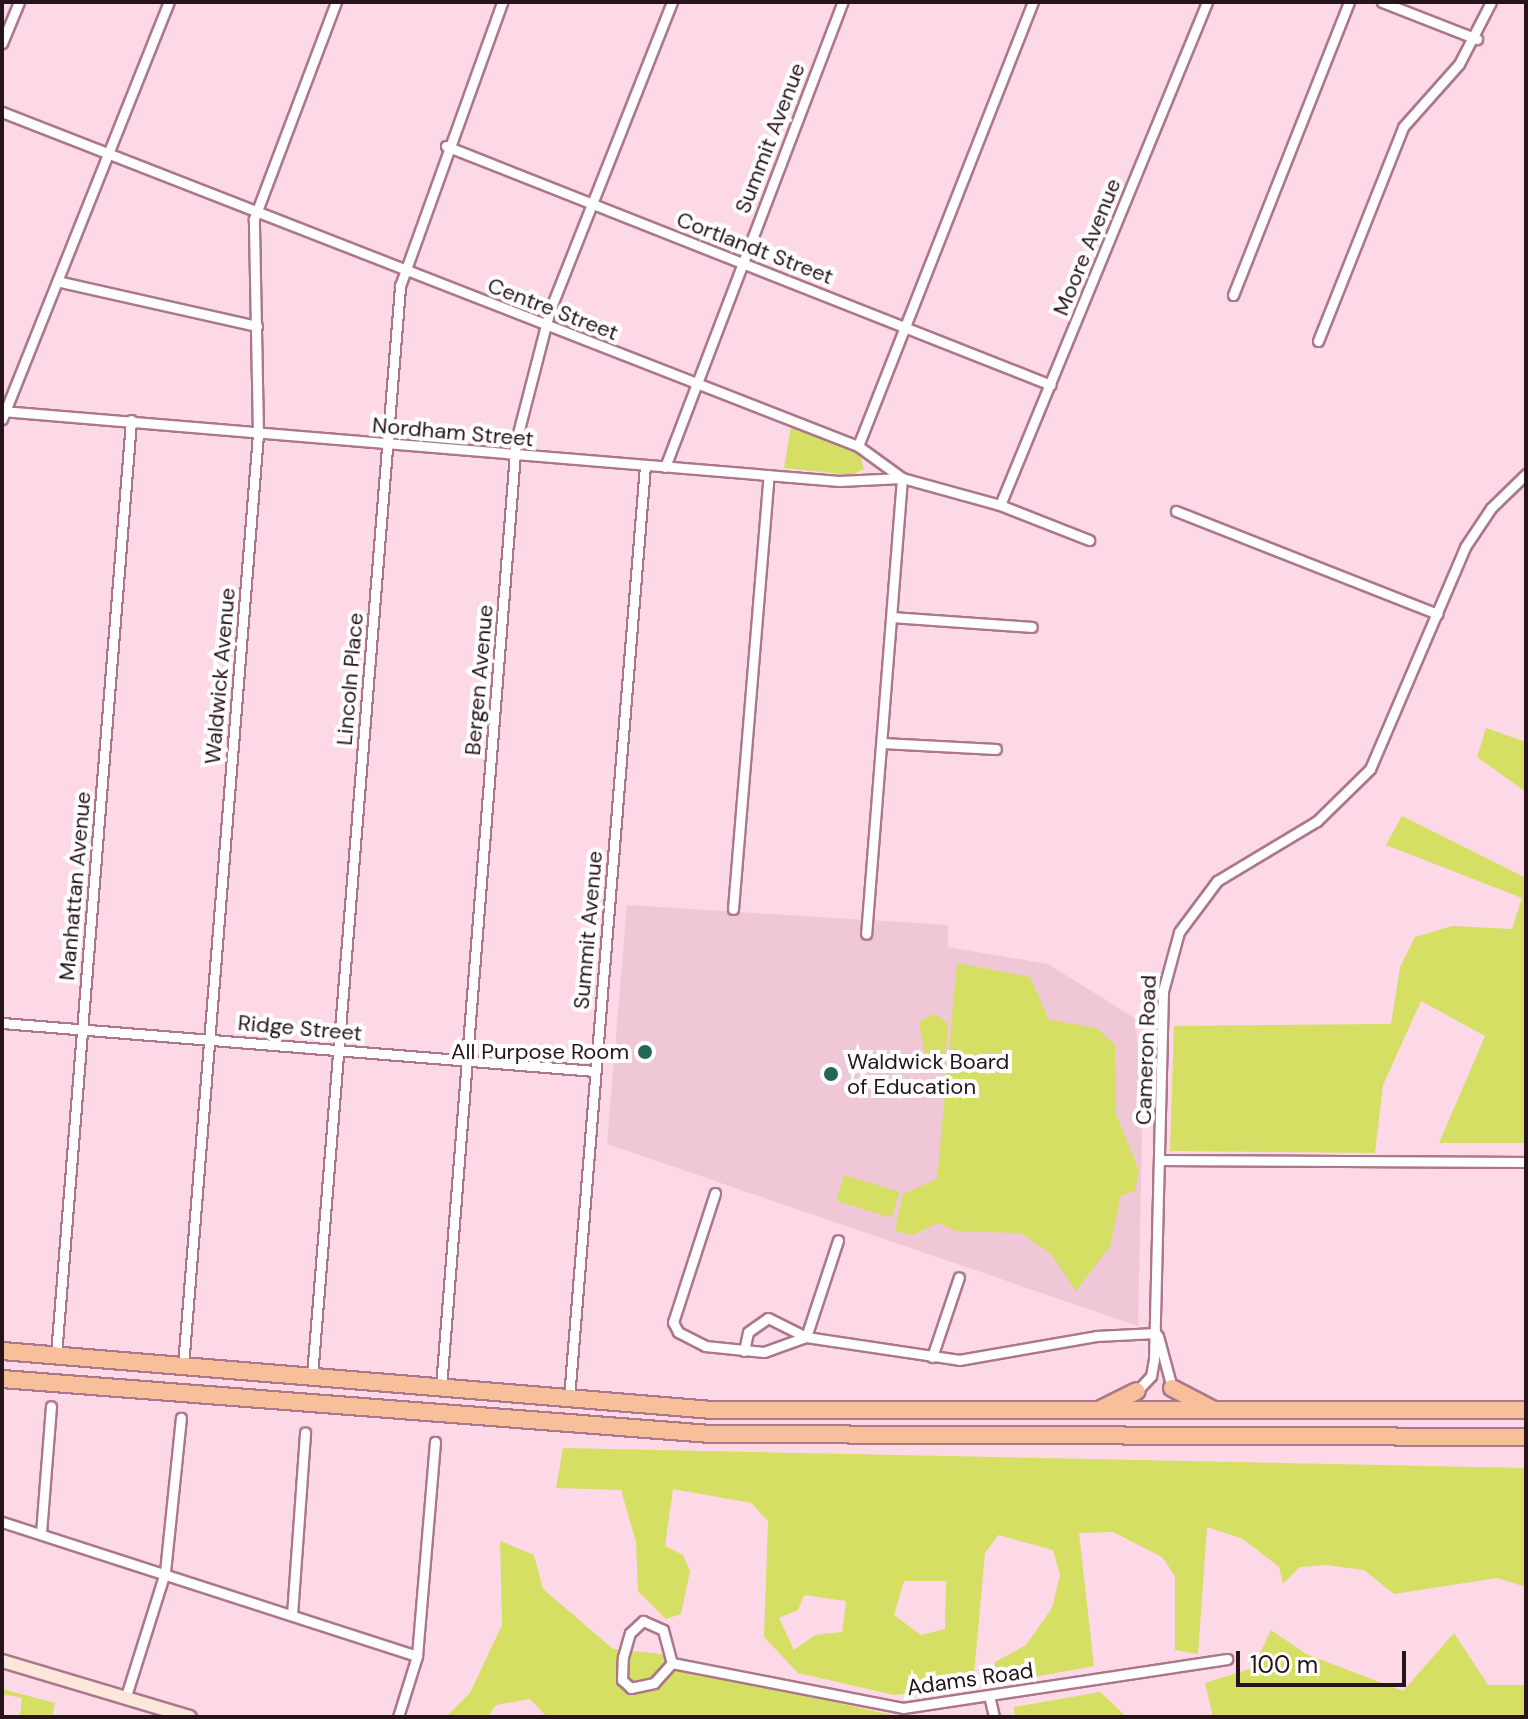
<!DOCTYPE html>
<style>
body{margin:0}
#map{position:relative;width:1528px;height:1719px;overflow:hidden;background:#fdd8e6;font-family:"DM Sans",sans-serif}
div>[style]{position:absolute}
.built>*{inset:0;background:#f0c7d6}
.green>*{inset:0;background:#d4df64;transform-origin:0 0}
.roads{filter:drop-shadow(2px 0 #ac768b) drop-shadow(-2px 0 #ac768b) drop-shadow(0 2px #ac768b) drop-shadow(0 -2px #ac768b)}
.minor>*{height:9px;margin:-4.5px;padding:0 4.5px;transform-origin:4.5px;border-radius:4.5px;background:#fff}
.secondary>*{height:12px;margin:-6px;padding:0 6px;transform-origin:6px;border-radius:6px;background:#fce7da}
.trunk>*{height:16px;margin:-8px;padding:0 8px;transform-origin:8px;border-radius:8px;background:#f8bf9b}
.dots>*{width:22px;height:22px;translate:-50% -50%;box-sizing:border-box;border:4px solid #fff;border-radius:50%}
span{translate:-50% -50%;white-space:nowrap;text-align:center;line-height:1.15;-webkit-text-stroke:8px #fff;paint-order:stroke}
.street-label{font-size:22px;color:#27131b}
.poi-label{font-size:22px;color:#27131b}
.right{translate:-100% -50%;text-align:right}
.left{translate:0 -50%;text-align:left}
.frame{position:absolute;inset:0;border:4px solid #27131b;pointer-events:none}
.scale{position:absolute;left:1236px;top:1651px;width:170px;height:36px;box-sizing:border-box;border:4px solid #27131b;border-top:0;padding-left:10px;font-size:24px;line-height:28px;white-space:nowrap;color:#27131b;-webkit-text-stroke:6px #fff;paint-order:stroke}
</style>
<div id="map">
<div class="built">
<i style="clip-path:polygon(627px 905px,948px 925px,948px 947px,1048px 964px,1136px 1019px,1142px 1136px,1138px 1326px,607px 1144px)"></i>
</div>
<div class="green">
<i style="clip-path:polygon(791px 427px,859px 452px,864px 469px,852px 475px,784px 468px)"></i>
<i style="clip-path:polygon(1486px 728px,1526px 742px,1526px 792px,1477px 757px)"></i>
<i style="clip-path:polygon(1402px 816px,1526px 878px,1526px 1143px,1439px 1143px,1485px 1036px,1421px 1001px,1383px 1085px,1375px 1153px,1170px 1151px,1174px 1026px,1391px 1024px,1400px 967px,1415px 937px,1452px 926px,1512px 929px,1522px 898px,1386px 845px)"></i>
<i style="clip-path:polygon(957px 963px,1030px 977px,1049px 1020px,1097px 1028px,1115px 1045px,1116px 1115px,1139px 1170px,1135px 1191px,1121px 1195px,1110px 1246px,1076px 1291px,1051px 1254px,1021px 1233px,957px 1231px,938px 1223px,913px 1235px,895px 1231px,903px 1194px,937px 1179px)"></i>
<i style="clip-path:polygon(934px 1014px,948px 1023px,945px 1065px,926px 1061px,919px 1021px)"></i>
<i style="left:844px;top:1175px;width:58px;height:27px;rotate:17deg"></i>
<i style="clip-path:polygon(evenodd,563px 1448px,1526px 1468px,1526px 1587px,1497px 1578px,1394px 1594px,1364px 1570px,1327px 1565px,1300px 1567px,1283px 1584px,1279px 1567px,1243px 1539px,1207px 1527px,1198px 1654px,1175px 1650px,1175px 1576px,1162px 1557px,1113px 1532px,1079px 1533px,1094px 1666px,995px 1684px,995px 1662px,1026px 1645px,1052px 1608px,1060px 1575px,1053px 1550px,998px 1535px,985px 1553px,973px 1686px,894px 1695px,798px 1673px,764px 1637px,768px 1521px,751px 1503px,673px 1489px,665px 1546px,683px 1555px,690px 1571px,681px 1614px,666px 1619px,638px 1591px,636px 1542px,621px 1490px,556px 1488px,563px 1448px,946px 1581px,945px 1629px,921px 1635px,894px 1615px,904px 1581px,946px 1581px,563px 1448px,804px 1595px,846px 1601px,842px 1632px,815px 1635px,794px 1650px,779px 1618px,798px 1610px,804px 1595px)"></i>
<i style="clip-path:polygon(500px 1541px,534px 1555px,543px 1589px,613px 1649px,661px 1654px,713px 1674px,900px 1717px,547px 1717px,530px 1699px,496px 1705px,487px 1717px,446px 1717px,470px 1693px,502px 1625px)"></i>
<i style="clip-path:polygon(1271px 1630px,1306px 1654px,1403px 1691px,1454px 1633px,1488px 1685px,1526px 1685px,1526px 1717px,1213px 1717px,1205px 1683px,1253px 1668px)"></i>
<i style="clip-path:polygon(2px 1689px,55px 1703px,52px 1717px,20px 1717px,22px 1698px,2px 1694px)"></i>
<i style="clip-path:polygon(1100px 1692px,1127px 1717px,1015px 1717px,1014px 1707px)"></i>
</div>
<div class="roads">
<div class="minor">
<i style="left:1382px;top:2px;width:102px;rotate:21.3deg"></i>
<i style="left:2px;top:43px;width:44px;rotate:-67.5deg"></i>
<i style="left:2px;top:112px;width:919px;rotate:21.32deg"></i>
<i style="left:858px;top:446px;width:54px;rotate:36deg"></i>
<i style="left:902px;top:478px;width:102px;rotate:15.4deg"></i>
<i style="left:1000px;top:505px;width:96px;rotate:21.5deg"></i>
<i style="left:446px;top:146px;width:650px;rotate:21.56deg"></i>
<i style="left:61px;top:282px;width:201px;rotate:12.7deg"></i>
<i style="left:1233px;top:295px;width:315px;rotate:-68.4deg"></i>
<i style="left:1318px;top:341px;width:230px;rotate:-68.3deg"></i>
<i style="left:1403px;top:127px;width:84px;rotate:-48.4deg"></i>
<i style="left:1459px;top:64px;width:70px;rotate:-62.7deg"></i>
<i style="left:2px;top:411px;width:840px;rotate:4.78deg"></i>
<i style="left:839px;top:481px;width:63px;rotate:-2.7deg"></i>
<i style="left:902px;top:478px;width:457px;rotate:94.5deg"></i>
<i style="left:2px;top:419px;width:449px;rotate:-68.2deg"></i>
<i style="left:858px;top:446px;width:477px;rotate:-68.5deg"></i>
<i style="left:665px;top:467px;width:498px;rotate:-69.1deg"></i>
<i style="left:1000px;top:505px;width:544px;rotate:-67.63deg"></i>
<i style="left:1176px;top:511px;width:281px;rotate:21.5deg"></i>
<i style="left:892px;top:617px;width:140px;rotate:4.1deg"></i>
<i style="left:882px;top:743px;width:114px;rotate:3deg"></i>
<i style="left:733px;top:909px;width:435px;rotate:-85.3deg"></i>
<i style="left:2px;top:1023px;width:595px;rotate:4.63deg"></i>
<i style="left:1160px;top:1160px;width:366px;rotate:0.3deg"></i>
<i style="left:715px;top:1193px;width:136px;rotate:108deg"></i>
<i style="left:673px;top:1322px;width:11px;rotate:63deg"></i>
<i style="left:678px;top:1332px;width:30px;rotate:27deg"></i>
<i style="left:705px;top:1346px;width:59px;rotate:5.8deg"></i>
<i style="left:764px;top:1352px;width:45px;rotate:-19.7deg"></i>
<i style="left:806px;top:1337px;width:102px;rotate:-71.7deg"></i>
<i style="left:1158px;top:1336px;width:54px;rotate:74.9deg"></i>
<i style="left:744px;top:1351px;width:19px;rotate:-78deg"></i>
<i style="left:748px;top:1332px;width:24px;rotate:-35deg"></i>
<i style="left:768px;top:1318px;width:42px;rotate:26.6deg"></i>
<i style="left:806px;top:1337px;width:155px;rotate:8.5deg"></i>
<i style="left:959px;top:1360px;width:139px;rotate:-9.9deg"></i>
<i style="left:1096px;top:1336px;width:60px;rotate:-2.9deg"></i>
<i style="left:56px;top:1355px;width:938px;rotate:-85.41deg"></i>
<i style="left:932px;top:1357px;width:84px;rotate:-71.4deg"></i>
<i style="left:183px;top:1366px;width:935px;rotate:-85.4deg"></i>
<i style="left:258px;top:434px;width:215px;rotate:-91.1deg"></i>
<i style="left:254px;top:219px;width:232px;rotate:-69.3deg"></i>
<i style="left:312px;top:1376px;width:1094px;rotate:-85.38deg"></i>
<i style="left:400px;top:286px;width:302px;rotate:-70.2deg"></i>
<i style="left:441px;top:1387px;width:949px;rotate:-85.47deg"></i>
<i style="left:516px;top:441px;width:135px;rotate:-75.5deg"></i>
<i style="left:550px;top:310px;width:331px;rotate:-68.4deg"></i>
<i style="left:1137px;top:1391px;width:21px;rotate:-47deg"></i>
<i style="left:1151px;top:1376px;width:17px;rotate:-80deg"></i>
<i style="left:1154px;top:1359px;width:368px;rotate:-88.6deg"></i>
<i style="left:1163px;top:991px;width:61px;rotate:-74.8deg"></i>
<i style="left:1179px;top:932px;width:64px;rotate:-53.3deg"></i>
<i style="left:1217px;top:881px;width:117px;rotate:-31deg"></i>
<i style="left:1317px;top:821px;width:74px;rotate:-44.5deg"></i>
<i style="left:1370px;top:769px;width:241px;rotate:-66.8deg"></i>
<i style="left:1465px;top:547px;width:47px;rotate:-56.3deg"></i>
<i style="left:1491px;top:508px;width:49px;rotate:-44.2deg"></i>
<i style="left:569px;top:1398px;width:936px;rotate:-85.34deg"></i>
<i style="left:2px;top:1522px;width:436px;rotate:17.9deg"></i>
<i style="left:41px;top:1533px;width:127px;rotate:-85.5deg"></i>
<i style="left:292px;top:1615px;width:183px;rotate:-85.9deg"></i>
<i style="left:643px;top:1621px;width:22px;rotate:24deg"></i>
<i style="left:663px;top:1630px;width:34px;rotate:75deg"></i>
<i style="left:672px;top:1663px;width:27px;rotate:132deg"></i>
<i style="left:654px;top:1683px;width:24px;rotate:168deg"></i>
<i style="left:631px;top:1688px;width:12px;rotate:-138deg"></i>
<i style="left:622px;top:1680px;width:23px;rotate:-88deg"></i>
<i style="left:623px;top:1657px;width:25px;rotate:-74deg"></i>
<i style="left:630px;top:1633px;width:18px;rotate:-43deg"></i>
<i style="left:672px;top:1663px;width:235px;rotate:11deg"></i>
<i style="left:903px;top:1708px;width:328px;rotate:-8.6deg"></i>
<i style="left:989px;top:1695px;width:23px;rotate:77deg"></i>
<i style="left:126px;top:1696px;width:130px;rotate:-72.5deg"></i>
<i style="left:165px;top:1572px;width:155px;rotate:-84.1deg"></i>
<i style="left:398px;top:1717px;width:64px;rotate:-72.7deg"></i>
<i style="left:417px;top:1656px;width:215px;rotate:-85.2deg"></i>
</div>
<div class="secondary">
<i style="left:2px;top:1661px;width:196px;rotate:16.6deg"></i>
</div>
<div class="trunk">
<i style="left:2px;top:1351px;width:712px;rotate:4.75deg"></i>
<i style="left:712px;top:1410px;width:814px"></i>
<i style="left:2px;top:1379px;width:711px;rotate:4.44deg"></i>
<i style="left:711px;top:1434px;width:815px;rotate:0.21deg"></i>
<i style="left:1172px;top:1388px;width:47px;rotate:27.6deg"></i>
<i style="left:1099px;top:1410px;width:42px;rotate:-26.6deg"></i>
</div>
</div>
<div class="dots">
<i style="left:645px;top:1052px;background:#256757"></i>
<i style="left:831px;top:1074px;background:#256757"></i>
</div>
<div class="street-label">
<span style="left:770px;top:138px;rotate:-69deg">Summit Avenue</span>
<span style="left:1087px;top:247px;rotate:-68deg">Moore Avenue</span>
<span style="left:755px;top:248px;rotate:21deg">Cortlandt Street</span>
<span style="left:553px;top:309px;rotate:21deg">Centre Street</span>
<span style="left:453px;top:432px;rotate:5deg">Nordham Street</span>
<span style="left:220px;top:676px;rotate:-85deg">Waldwick Avenue</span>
<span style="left:350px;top:679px;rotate:-85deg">Lincoln Place</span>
<span style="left:479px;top:680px;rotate:-85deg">Bergen Avenue</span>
<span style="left:75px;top:886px;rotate:-85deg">Manhattan Avenue</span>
<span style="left:588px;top:930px;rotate:-85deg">Summit Avenue</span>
<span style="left:300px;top:1028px;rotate:5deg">Ridge Street</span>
<span style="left:1146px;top:1050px;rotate:-88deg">Cameron Road</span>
<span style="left:970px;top:1679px;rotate:-8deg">Adams Road</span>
</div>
<div class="poi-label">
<span class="right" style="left:629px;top:1052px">All Purpose Room</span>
<span class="left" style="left:847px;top:1074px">Waldwick Board<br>of Education</span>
</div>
<div class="frame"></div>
<div class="scale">100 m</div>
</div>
